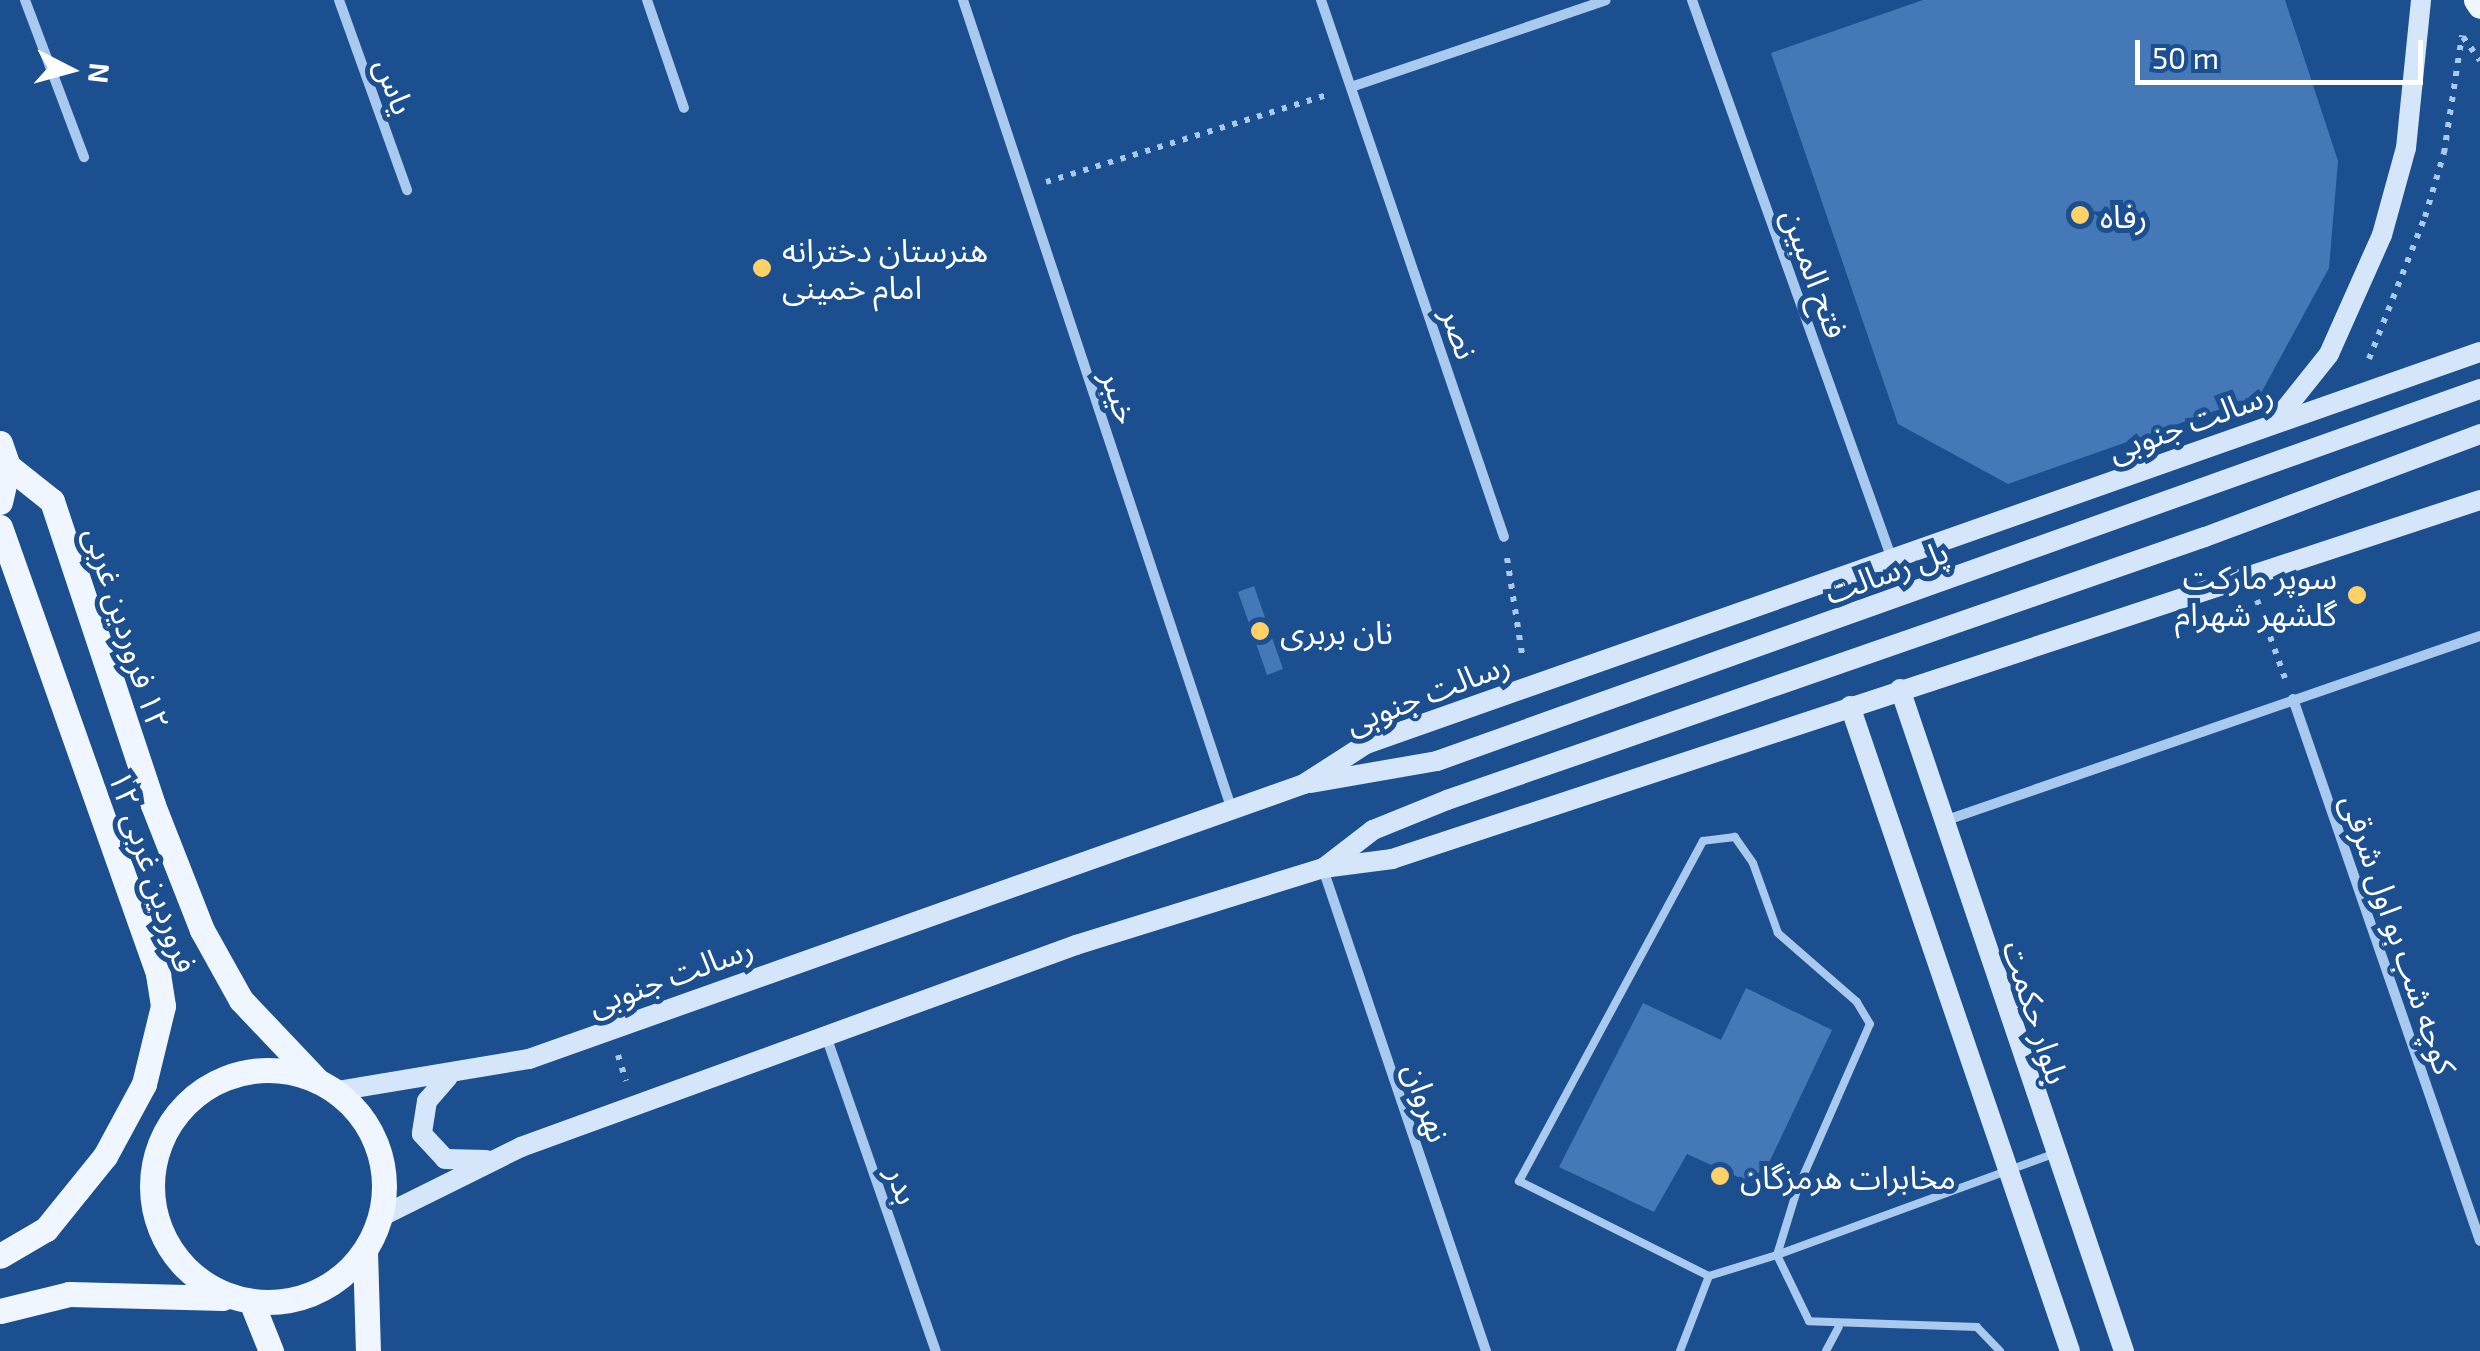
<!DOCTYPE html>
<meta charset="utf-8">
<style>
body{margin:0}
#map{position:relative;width:2480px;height:1351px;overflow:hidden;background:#1b4f8f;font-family:"Exo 2","Noto Sans Arabic",sans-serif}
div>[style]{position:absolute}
.building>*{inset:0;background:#4478b7}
.path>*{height:6px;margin-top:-3px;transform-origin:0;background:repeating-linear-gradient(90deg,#a9c9ee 0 5px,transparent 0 13px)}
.lane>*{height:8px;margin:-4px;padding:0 4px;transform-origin:4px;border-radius:4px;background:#a9c9ee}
.street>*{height:10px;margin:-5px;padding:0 5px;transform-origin:5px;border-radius:5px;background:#a9c9ee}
.secondary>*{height:20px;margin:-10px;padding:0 10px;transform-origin:10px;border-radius:10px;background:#d6e6fa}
.primary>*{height:25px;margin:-12.5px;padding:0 12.5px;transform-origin:12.5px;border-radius:12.5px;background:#f0f6ff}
.primary>.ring{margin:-12.5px;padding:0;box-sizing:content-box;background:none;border:25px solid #f0f6ff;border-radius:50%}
.dots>*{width:28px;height:28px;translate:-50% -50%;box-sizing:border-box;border:5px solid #1b4f8f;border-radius:50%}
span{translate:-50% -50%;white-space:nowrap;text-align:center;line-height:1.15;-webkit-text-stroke:10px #1b4f8f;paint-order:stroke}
.street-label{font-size:32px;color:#fff}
.poi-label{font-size:32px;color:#fff}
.left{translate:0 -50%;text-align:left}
.right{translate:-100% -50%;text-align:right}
.north{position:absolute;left:20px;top:20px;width:100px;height:100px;-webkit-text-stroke:8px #1b4f8f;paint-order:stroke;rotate:96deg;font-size:28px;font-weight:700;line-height:40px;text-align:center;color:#fff}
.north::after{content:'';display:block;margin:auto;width:35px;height:45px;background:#fff;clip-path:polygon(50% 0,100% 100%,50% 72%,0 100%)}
.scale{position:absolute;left:2135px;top:40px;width:288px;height:45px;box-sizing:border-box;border:5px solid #fff;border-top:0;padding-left:12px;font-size:30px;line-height:35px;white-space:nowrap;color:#fff;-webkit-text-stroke:8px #1b4f8f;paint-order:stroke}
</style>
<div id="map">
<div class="building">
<div style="clip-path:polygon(1923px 0,2285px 0,2338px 161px,2329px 268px,2260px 395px,2008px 484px,1898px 424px,1771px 53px)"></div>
<div style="clip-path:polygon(1254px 586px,1283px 669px,1267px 675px,1238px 592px)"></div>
<div style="clip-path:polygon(1746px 988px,1832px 1030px,1758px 1186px,1687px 1154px,1654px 1212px,1559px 1167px,1643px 1003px,1721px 1040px)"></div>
</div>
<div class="path">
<div style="left:2463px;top:37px;width:29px;rotate:54deg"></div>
<div style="left:1046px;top:182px;width:297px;rotate:-17.2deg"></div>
<div style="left:2369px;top:359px;width:153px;rotate:-68.5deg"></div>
<div style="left:2425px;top:217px;width:67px;rotate:-73.5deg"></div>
<div style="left:2444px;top:153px;width:119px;rotate:-81.3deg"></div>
<div style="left:1507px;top:558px;width:103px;rotate:81.1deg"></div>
<div style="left:2257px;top:600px;width:83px;rotate:70.3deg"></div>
<div style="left:618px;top:1055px;width:27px;rotate:73deg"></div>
</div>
<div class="lane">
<div style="left:1680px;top:1351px;width:80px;rotate:-68.9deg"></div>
<div style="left:1826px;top:1351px;width:27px;rotate:-62deg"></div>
<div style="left:2000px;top:1351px;width:33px;rotate:-134deg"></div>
<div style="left:1977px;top:1327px;width:168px;rotate:-178deg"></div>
<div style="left:1809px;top:1321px;width:73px;rotate:-115.9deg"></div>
<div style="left:1777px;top:1255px;width:68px;rotate:-72.9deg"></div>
<div style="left:1797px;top:1190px;width:181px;rotate:-66.3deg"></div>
<div style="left:1870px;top:1024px;width:26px;rotate:-121deg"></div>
<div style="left:1857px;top:1002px;width:105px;rotate:-138.9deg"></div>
<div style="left:1778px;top:933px;width:74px;rotate:-109.7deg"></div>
<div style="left:1753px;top:863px;width:32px;rotate:-125deg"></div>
<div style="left:1735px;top:837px;width:32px;rotate:173deg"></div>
<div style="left:1703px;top:841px;width:387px;rotate:118.4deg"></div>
<div style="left:1519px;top:1181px;width:212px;rotate:26.6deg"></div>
<div style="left:1709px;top:1276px;width:71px;rotate:-17.2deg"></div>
<div style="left:1777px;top:1255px;width:294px;rotate:-20.1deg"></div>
</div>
<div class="street">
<div style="left:25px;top:0;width:168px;rotate:69.4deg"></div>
<div style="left:339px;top:0;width:202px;rotate:70.3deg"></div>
<div style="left:647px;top:0;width:114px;rotate:71.1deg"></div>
<div style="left:963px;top:0;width:853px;rotate:71.63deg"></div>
<div style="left:1321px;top:0;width:567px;rotate:71.18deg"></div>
<div style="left:1692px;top:0;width:597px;rotate:70.32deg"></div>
<div style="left:1351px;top:87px;width:269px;rotate:-18.8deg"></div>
<div style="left:2293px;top:699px;width:573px;rotate:70.96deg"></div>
<div style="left:1944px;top:821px;width:567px;rotate:-19.04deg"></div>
<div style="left:1323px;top:869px;width:509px;rotate:71.32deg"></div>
<div style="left:826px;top:1036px;width:334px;rotate:70.8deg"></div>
</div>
<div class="secondary">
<div style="left:2274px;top:423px;width:88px;rotate:-51.4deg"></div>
<div style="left:2329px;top:354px;width:130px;rotate:-66deg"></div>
<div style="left:2382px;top:235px;width:90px;rotate:-74.6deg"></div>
<div style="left:2406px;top:148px;width:149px;rotate:-84.2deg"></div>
<div style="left:1900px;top:689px;width:699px;rotate:71.31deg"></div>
<div style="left:1850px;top:706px;width:681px;rotate:71.17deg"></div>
<div style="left:1311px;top:783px;width:128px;rotate:-9.9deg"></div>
<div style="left:1437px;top:761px;width:1107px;rotate:-19.63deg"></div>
<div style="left:1325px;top:867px;width:61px;rotate:-37.6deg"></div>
<div style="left:1373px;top:830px;width:80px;rotate:-22.1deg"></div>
<div style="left:1447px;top:800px;width:802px;rotate:-19.14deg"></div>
<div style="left:2205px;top:537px;width:294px;rotate:-20.5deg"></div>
<div style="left:448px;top:1077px;width:32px;rotate:131deg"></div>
<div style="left:427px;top:1101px;width:33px;rotate:99deg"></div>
<div style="left:422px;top:1134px;width:34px;rotate:47deg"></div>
<div style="left:445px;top:1159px;width:41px;rotate:1.4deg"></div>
<div style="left:337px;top:1091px;width:195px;rotate:-9.5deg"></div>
<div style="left:529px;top:1059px;width:822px;rotate:-19.54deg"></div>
<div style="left:1304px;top:784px;width:74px;rotate:-32.8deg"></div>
<div style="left:1366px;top:744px;width:1181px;rotate:-19.39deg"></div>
<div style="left:380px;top:1217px;width:157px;rotate:-26.4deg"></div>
<div style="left:521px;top:1147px;width:591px;rotate:-20deg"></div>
<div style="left:1076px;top:945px;width:259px;rotate:-17.3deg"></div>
<div style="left:1323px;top:868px;width:70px;rotate:-7.4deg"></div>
<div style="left:1392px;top:859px;width:1146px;rotate:-18.26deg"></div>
</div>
<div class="primary">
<div style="left:2476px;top:0;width:7px;rotate:56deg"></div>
<div style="left:0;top:443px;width:24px;rotate:71deg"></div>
<div style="left:8px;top:466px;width:56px;rotate:38.5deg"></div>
<div style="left:52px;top:501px;width:320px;rotate:71.6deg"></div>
<div style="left:153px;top:805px;width:134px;rotate:68.6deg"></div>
<div style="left:202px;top:930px;width:80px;rotate:60.9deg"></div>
<div style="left:241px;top:1000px;width:109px;rotate:46.5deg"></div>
<div style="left:0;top:502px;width:37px;rotate:-77deg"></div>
<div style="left:0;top:527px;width:474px;rotate:70.5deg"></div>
<div style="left:158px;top:974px;width:32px;rotate:81deg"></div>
<div style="left:163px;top:1006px;width:80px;rotate:103.7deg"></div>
<div style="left:144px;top:1084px;width:82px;rotate:118.4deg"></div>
<div style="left:105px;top:1156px;width:94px;rotate:128.9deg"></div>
<div style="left:46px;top:1229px;width:53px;rotate:149.6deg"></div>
<div class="ring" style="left:152px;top:1070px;width:207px;height:207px"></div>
<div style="left:365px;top:1251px;width:100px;rotate:88.3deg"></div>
<div style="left:251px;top:1301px;width:54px;rotate:68.2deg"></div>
<div style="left:0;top:1311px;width:71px;rotate:-13.8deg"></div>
<div style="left:69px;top:1294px;width:154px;rotate:1.5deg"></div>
</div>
<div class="dots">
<div style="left:2080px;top:215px;background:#ffd166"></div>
<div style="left:762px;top:268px;background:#ffd166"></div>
<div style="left:2357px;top:595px;background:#ffd166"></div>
<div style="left:1260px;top:631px;background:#ffd166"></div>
<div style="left:1720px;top:1176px;background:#ffd166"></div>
</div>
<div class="street-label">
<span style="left:396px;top:86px;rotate:70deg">یاس</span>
<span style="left:1816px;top:273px;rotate:70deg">فتح المبین</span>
<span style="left:1461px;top:333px;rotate:71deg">نصر</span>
<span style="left:1121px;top:397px;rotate:72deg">خیبر</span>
<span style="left:2190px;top:421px;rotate:-20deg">رسالت جنوبی</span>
<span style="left:1886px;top:571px;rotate:-20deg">پل رسالت</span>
<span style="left:128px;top:628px;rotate:72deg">١٢ فروردین غربى</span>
<span style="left:1427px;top:692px;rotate:-21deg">رسالت جنوبی</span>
<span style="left:154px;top:871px;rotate:71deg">۱۲ فروردین غربی</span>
<span style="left:2400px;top:934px;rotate:71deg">کوچه شب بو اول شرقی</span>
<span style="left:670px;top:975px;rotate:-20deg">رسالت جنوبی</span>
<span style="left:2037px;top:1012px;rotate:72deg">بلوار حکمت</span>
<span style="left:1428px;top:1102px;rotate:71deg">نهروان</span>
<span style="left:904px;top:1185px;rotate:71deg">بدر</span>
</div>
<div class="poi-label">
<span class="left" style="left:2100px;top:215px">رفاه</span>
<span class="left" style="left:782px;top:268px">هنرستان دخترانه<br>امام خمینی</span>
<span class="right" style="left:2337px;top:595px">سوپر مارکت<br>گلشهر شهرام</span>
<span class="left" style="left:1280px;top:631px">نان بربری</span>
<span class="left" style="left:1740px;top:1176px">مخابرات هرمزگان</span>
</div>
<div class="north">N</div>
<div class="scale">50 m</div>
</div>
